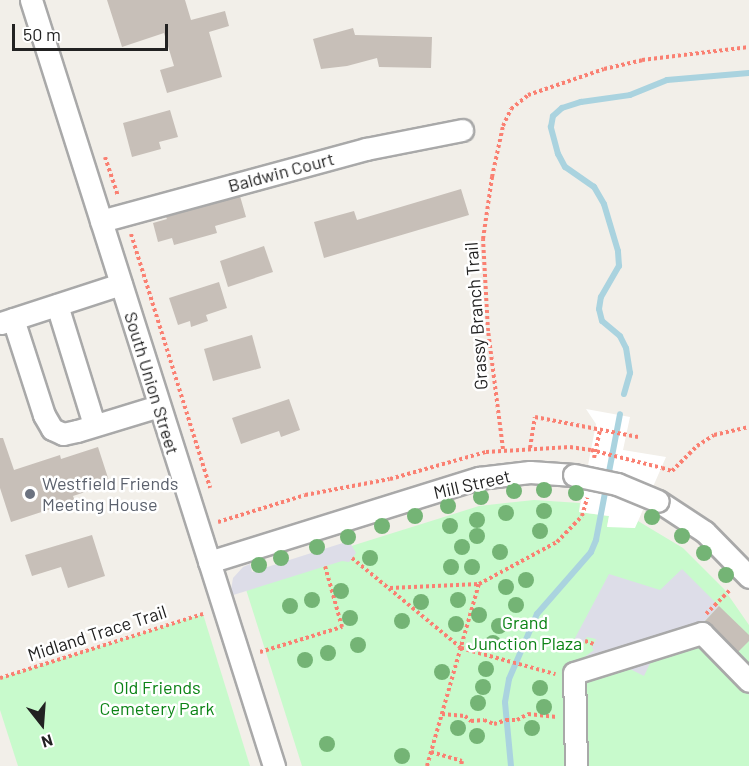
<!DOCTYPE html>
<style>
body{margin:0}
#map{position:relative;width:749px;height:766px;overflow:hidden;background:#f2efe9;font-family:Barlow,sans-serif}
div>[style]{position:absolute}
.park>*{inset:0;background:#c8facc}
.plaza>*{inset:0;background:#dddde8}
.pier>*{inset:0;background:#fff}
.stream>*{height:6px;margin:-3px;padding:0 3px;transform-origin:3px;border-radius:3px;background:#aad3df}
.building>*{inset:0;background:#c7bfb8}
.path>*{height:4px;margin-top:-2px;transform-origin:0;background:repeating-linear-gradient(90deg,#fa8072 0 3px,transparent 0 6px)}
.roads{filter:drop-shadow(2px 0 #a9a9a9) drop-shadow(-2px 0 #a9a9a9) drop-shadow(0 2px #a9a9a9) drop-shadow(0 -2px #a9a9a9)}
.minor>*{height:21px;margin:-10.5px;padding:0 10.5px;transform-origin:10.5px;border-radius:10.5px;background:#fff}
.path-bridge>*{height:4px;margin-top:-2px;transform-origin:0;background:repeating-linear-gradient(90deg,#fa8072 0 3px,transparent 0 6px)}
.bridges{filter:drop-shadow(2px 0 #a9a9a9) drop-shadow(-2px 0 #a9a9a9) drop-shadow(0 2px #a9a9a9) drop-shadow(0 -2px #a9a9a9)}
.minor-bridge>*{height:21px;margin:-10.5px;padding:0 10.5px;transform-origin:10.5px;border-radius:10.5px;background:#fff}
.trees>*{width:16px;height:16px;margin:-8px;border-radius:50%;background:#74b475}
.dots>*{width:16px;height:16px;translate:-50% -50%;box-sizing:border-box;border:3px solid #fff;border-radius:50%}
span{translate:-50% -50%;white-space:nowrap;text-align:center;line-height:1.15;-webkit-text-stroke:5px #fff;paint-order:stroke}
.street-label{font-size:18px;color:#222}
.worship-label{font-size:18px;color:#5b616d}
.left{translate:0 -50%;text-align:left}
.park-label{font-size:18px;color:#0c8416}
.north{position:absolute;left:12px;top:694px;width:60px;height:60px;-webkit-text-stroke:4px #fff;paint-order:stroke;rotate:163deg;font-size:16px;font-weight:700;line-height:24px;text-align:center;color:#222}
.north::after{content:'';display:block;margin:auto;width:21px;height:27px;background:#222;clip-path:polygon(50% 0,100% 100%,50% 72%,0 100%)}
.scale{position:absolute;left:12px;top:24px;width:156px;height:27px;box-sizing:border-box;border:3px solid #222;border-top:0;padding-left:8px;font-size:18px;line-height:21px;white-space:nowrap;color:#222;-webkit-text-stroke:4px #fff;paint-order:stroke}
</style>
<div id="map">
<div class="park">
<div style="clip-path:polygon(534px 500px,580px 503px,579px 512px,609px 516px,607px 526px,634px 528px,638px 521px,683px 548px,724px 589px,749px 625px,749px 766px,302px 766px,243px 580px,479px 506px)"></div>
<div style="clip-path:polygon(203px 614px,250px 766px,18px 766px,0 710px,0 678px)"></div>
</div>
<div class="plaza">
<div style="clip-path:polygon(349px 541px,356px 553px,349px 562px,342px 561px,230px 596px,233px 578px,243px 567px,250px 564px,252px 572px)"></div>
<div style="clip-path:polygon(682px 569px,719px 606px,705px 621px,749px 667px,749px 695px,695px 641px,655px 653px,644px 676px,620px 664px,581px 676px,567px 715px,562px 681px,564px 672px,594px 650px,592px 648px,596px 639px,587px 637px,583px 644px,574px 640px,609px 574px,660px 590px)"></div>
</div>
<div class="pier">
<div style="clip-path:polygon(586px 409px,630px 417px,623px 450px,666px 457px,635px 528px,607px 527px,609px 516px,579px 512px,596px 424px)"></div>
</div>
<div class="stream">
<div style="left:624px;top:394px;width:22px;rotate:-74deg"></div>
<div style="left:630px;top:373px;width:25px;rotate:-99deg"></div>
<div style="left:626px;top:348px;width:13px;rotate:-117deg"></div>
<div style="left:620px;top:336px;width:23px;rotate:-140deg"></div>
<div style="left:602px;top:321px;width:12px;rotate:-104deg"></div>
<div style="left:599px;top:309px;width:12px;rotate:-81deg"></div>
<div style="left:601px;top:297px;width:36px;rotate:-60deg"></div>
<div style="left:619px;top:266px;width:15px;rotate:-94deg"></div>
<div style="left:618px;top:251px;width:49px;rotate:-106.6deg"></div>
<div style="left:604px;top:204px;width:20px;rotate:-120deg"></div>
<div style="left:594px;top:187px;width:35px;rotate:-145deg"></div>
<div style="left:565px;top:167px;width:15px;rotate:-118deg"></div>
<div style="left:558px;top:154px;width:28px;rotate:-105deg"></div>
<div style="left:551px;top:127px;width:11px;rotate:-80deg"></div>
<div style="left:553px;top:116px;width:12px;rotate:-42deg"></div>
<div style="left:562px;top:108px;width:20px;rotate:-18deg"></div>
<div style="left:581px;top:102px;width:49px;rotate:-8.1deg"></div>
<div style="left:630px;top:95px;width:40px;rotate:-22deg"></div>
<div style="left:667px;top:80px;width:82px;rotate:-4.9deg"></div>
<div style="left:511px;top:766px;width:64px;rotate:-95.4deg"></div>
<div style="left:505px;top:702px;width:23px;rotate:-80deg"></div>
<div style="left:509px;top:679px;width:71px;rotate:-66.7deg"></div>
<div style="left:537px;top:614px;width:82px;rotate:-48.9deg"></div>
<div style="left:591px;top:552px;width:13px;rotate:-67deg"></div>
<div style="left:596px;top:540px;width:128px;rotate:-79.2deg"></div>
</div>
<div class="building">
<div style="clip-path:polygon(107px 0,185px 0,191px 20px,225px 11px,229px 26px,209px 32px,222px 77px,167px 93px,160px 70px,174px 66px,164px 33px,122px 47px)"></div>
<div style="clip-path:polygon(353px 28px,355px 35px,432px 37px,431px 68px,379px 67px,377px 58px,347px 66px,321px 69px,313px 39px)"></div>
<div style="clip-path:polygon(170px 110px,178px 137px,159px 142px,161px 149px,132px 157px,123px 123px)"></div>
<div style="clip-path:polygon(461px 189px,469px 215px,324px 258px,314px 222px,354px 211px,357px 220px)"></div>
<div style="clip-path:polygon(240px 196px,246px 217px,215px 226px,217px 233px,174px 245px,172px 238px,158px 242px,153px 223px,167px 219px,166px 217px)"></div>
<div style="clip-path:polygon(264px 246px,273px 272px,228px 287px,220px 261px)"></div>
<div style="clip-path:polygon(219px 282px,227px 308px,206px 315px,208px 321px,191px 327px,190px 321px,178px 325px,169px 298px)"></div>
<div style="clip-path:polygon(252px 335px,261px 368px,213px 381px,204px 349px)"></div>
<div style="clip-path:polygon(289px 399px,300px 430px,281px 437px,279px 431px,241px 444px,232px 418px)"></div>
<div style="clip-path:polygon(0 438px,3px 438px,14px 470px,60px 455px,61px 459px,98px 447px,110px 484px,73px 496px,75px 501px,11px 522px,0 488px)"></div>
<div style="clip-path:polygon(92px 535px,105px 576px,68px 588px,61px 567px,32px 576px,25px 555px)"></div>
<div style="clip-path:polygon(719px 606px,749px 635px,749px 641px,738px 652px,705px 621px)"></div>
</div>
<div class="path">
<div style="left:105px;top:157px;width:41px;rotate:71.6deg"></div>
<div style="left:131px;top:234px;width:266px;rotate:72.7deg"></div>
<div style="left:530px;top:448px;width:31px;rotate:-81deg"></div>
<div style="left:535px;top:417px;width:105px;rotate:11deg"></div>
<div style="left:503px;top:449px;width:119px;rotate:-97.2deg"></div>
<div style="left:488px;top:331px;width:92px;rotate:-93.1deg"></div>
<div style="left:483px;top:239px;width:63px;rotate:-81.7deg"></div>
<div style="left:492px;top:177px;width:52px;rotate:-77.8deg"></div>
<div style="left:503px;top:126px;width:19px;rotate:-65deg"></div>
<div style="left:511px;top:109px;width:22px;rotate:-39deg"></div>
<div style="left:528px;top:95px;width:80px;rotate:-18.9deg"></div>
<div style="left:604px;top:69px;width:39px;rotate:-13deg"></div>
<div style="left:642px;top:60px;width:108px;rotate:-6.9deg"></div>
<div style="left:594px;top:458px;width:29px;rotate:-78deg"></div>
<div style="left:662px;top:468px;width:10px;rotate:17deg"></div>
<div style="left:672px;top:471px;width:35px;rotate:-45deg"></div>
<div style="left:697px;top:446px;width:20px;rotate:-33deg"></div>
<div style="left:714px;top:435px;width:36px;rotate:-13deg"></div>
<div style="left:218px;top:522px;width:91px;rotate:-17.2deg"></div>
<div style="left:305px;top:495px;width:86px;rotate:-10.7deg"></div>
<div style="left:390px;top:479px;width:100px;rotate:-15.7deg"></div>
<div style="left:486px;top:452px;width:84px;rotate:-3.4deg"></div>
<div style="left:570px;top:447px;width:21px;rotate:8deg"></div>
<div style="left:352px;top:558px;width:141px;rotate:39.5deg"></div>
<div style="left:461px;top:648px;width:98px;rotate:15.5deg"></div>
<div style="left:390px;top:588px;width:89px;rotate:-2.6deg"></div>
<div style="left:706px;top:614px;width:33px;rotate:-45deg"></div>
<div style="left:585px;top:641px;width:9px;rotate:18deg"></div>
<div style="left:260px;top:652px;width:86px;rotate:-17deg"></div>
<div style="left:342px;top:627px;width:63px;rotate:-105.6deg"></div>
<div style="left:0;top:678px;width:213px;rotate:-17.5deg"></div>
<div style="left:442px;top:714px;width:23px;rotate:5deg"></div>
<div style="left:465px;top:716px;width:8px;rotate:40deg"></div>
<div style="left:471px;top:721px;width:13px;rotate:-4deg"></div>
<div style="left:484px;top:720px;width:11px;rotate:22deg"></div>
<div style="left:494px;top:724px;width:13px;rotate:-18deg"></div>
<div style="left:506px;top:720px;width:11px"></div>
<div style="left:517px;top:720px;width:13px;rotate:-29deg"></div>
<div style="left:528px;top:714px;width:29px;rotate:6deg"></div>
<div style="left:431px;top:752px;width:32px;rotate:16deg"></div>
<div style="left:462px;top:761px;width:5px;rotate:101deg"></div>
<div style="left:427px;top:766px;width:189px;rotate:-74.1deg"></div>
<div style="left:479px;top:584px;width:89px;rotate:-28.3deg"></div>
<div style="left:557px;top:542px;width:36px;rotate:-46deg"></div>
<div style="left:582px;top:516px;width:19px;rotate:-74deg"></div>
</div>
<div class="roads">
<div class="minor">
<div style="left:31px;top:0;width:804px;rotate:72.4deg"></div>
<div style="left:101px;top:221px;width:275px;rotate:-15.2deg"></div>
<div style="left:366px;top:149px;width:98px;rotate:-11.2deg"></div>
<div style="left:57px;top:305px;width:118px;rotate:72.8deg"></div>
<div style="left:92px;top:418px;width:8px;rotate:45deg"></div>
<div style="left:13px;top:319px;width:101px;rotate:72.1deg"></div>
<div style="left:44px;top:415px;width:16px;rotate:60deg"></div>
<div style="left:52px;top:429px;width:12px;rotate:24deg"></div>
<div style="left:63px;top:434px;width:14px;rotate:-12deg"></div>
<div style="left:77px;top:431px;width:86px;rotate:-17deg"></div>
<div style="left:1px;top:323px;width:126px;rotate:-18deg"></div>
<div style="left:658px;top:501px;width:56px;rotate:33.4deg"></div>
<div style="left:705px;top:532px;width:63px;rotate:45.6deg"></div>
<div style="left:209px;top:562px;width:283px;rotate:-17.3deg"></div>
<div style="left:479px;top:478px;width:51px;rotate:-6.7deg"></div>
<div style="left:530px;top:472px;width:44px;rotate:3.9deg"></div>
<div style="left:576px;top:766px;width:93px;rotate:-91.2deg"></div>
<div style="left:574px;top:673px;width:134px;rotate:-17.4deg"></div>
<div style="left:702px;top:633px;width:67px;rotate:45.6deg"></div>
</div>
</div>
<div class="path-bridge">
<div style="left:591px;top:450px;width:73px;rotate:14.2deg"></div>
</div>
<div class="bridges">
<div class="minor-bridge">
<div style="left:574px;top:475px;width:44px;rotate:11.8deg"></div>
<div style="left:617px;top:484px;width:44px;rotate:22.5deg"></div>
</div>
</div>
<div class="trees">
<div style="left:544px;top:490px"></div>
<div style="left:514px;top:491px"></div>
<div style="left:576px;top:493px"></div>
<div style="left:481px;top:497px"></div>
<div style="left:448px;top:506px"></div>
<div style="left:544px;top:511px"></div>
<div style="left:506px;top:513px"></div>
<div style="left:415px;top:516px"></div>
<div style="left:652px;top:517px"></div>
<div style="left:477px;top:520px"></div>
<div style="left:382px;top:526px"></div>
<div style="left:450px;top:526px"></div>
<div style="left:540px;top:531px"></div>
<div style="left:477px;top:536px"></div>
<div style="left:682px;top:536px"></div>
<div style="left:348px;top:537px"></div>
<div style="left:317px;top:547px"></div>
<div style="left:462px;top:547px"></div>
<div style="left:500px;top:552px"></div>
<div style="left:704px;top:553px"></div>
<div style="left:281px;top:558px"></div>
<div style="left:370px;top:558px"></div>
<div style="left:259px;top:565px"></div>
<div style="left:451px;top:567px"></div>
<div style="left:472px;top:567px"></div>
<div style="left:726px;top:575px"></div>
<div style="left:526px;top:580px"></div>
<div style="left:506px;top:587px"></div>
<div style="left:341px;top:591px"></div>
<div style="left:312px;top:600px"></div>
<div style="left:458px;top:600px"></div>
<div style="left:421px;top:602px"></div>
<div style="left:516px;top:605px"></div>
<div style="left:290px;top:606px"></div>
<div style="left:479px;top:615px"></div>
<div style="left:350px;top:618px"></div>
<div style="left:402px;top:621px"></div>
<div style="left:456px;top:624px"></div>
<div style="left:499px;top:626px"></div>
<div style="left:493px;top:643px"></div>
<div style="left:358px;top:645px"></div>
<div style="left:328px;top:653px"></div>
<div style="left:305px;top:660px"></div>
<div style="left:486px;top:669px"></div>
<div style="left:442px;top:672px"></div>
<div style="left:483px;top:687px"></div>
<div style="left:540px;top:688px"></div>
<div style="left:478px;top:703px"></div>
<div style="left:544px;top:707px"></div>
<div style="left:458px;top:728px"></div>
<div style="left:532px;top:728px"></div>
<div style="left:477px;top:736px"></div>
<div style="left:327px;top:744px"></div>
<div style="left:402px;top:756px"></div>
</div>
<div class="dots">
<div style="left:30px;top:494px;background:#6b7280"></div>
</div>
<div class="street-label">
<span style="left:281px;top:172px;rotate:-15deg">Baldwin Court</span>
<span style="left:476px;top:316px;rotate:-94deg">Grassy Branch Trail</span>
<span style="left:152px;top:383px;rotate:73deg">South Union Street</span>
<span style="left:472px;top:484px;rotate:-13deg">Mill Street</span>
<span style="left:97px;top:633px;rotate:-18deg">Midland Trace Trail</span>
</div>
<div class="worship-label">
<span class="left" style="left:42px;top:494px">Westfield Friends<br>Meeting House</span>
</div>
<div class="park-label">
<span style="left:525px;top:633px">Grand<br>Junction Plaza</span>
<span style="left:157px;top:698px">Old Friends<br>Cemetery Park</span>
</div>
<div class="north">N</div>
<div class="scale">50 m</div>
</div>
